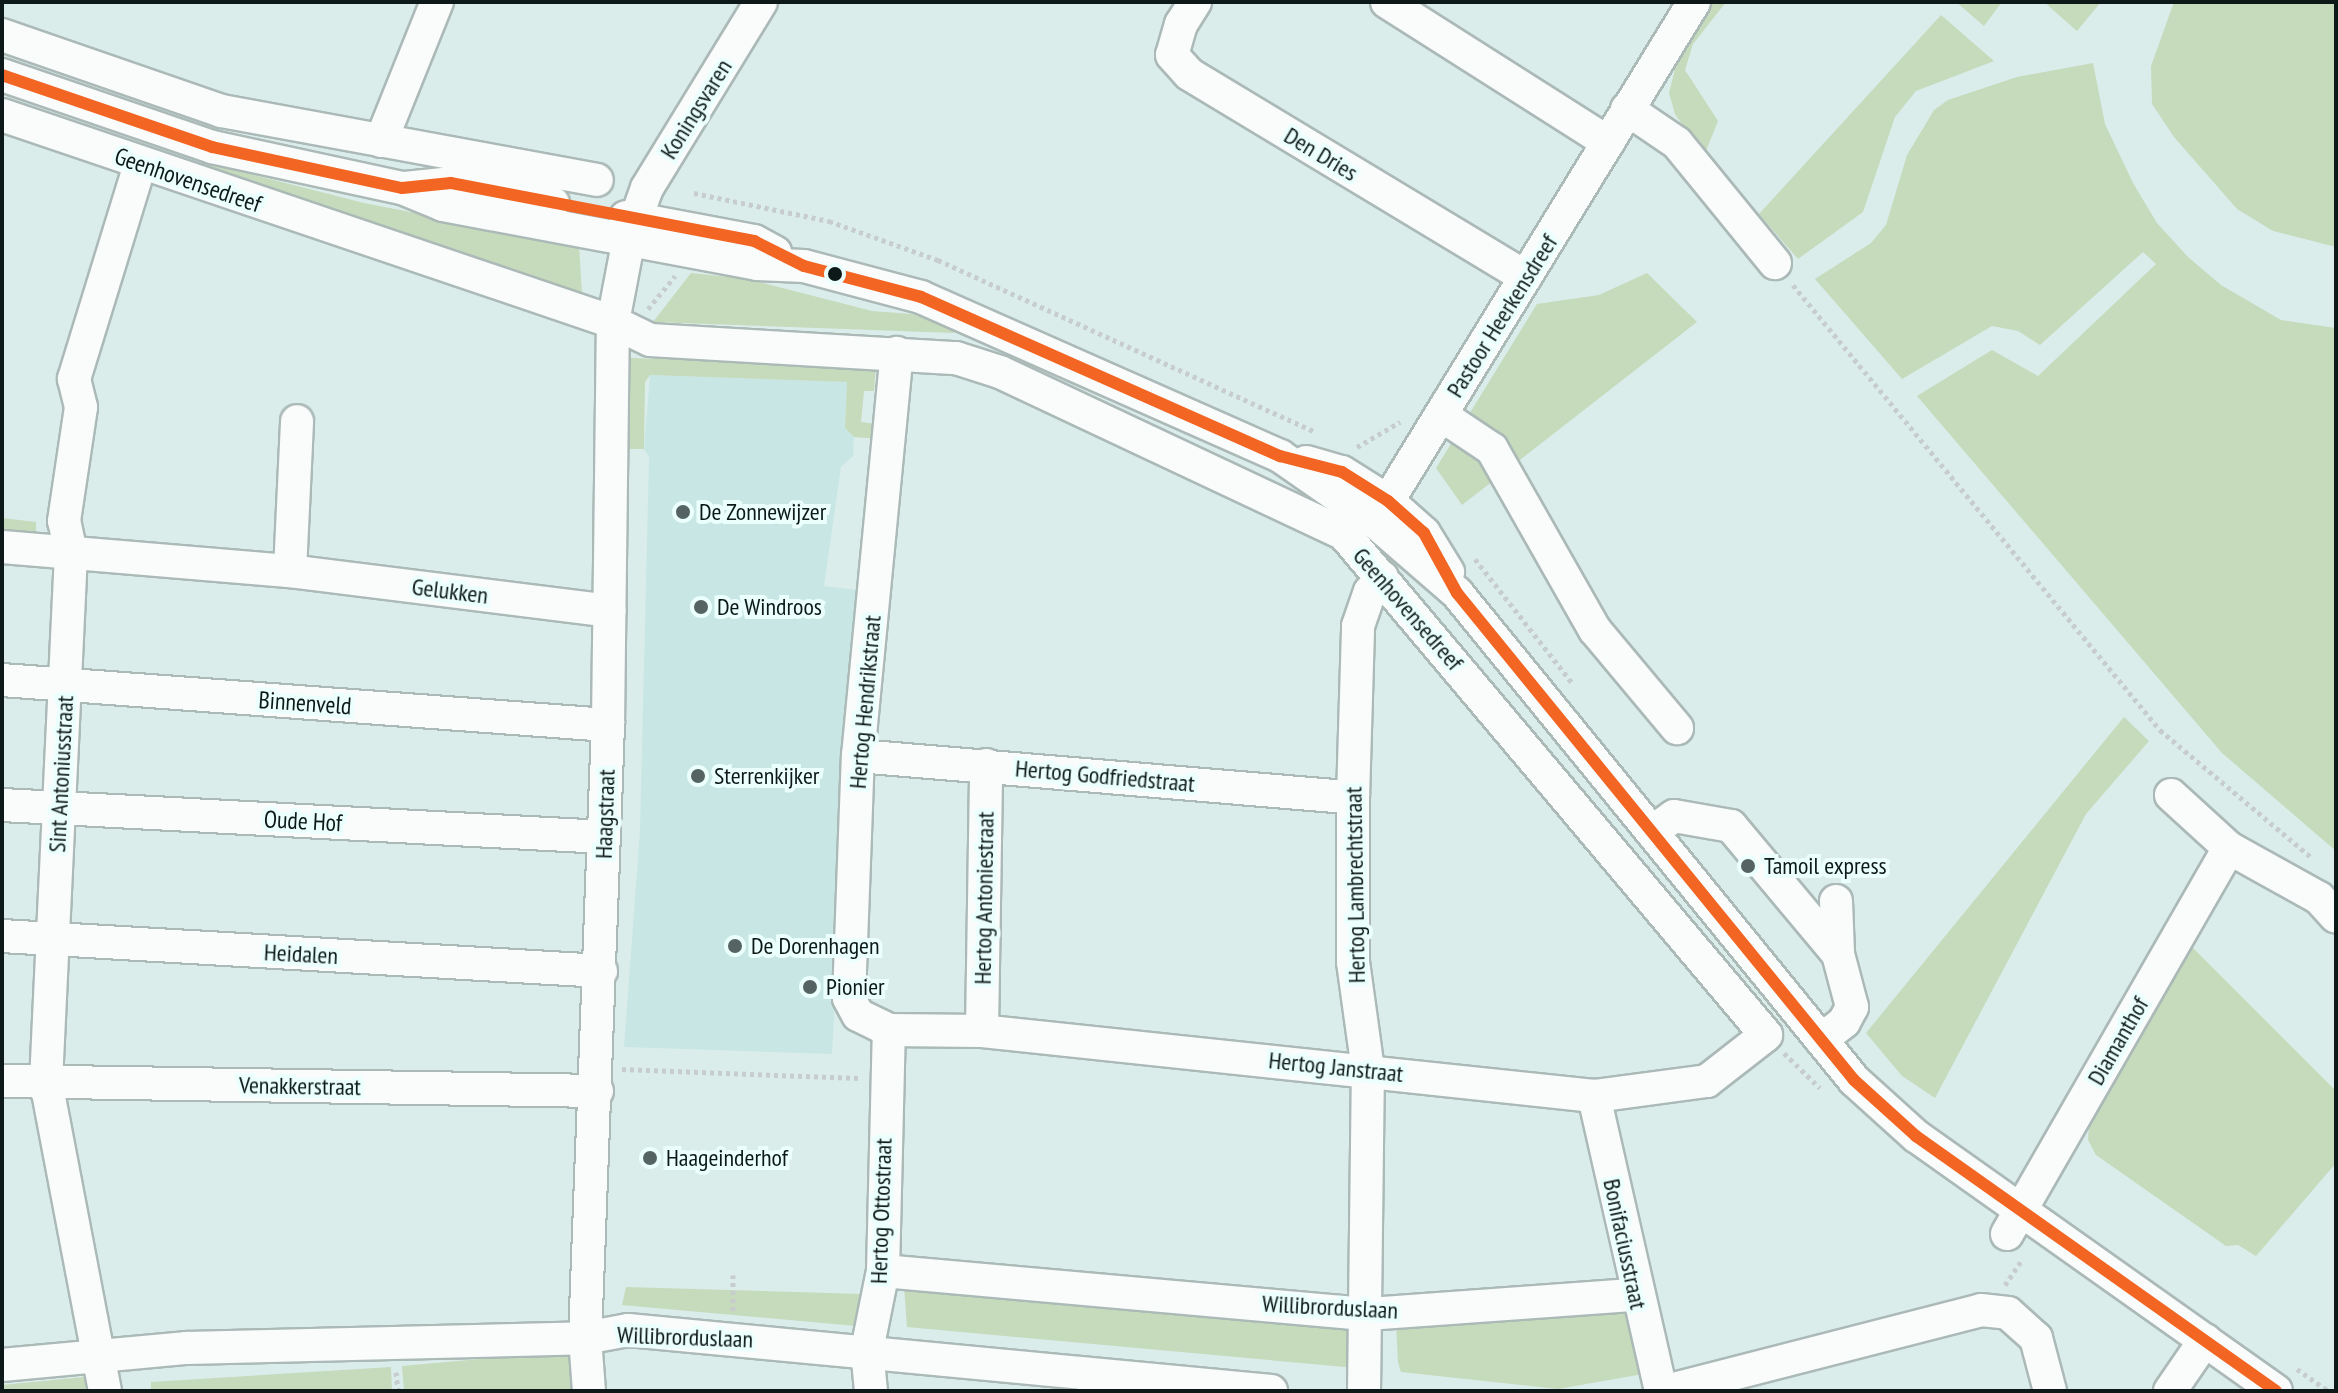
<!DOCTYPE html>
<style>
body{margin:0}
#map{position:relative;width:2338px;height:1393px;overflow:hidden;background:#dbedeb;font-family:"PT Sans Narrow",sans-serif}
div>[style]{position:absolute}
.built>*{inset:0;background:#c8e7e4}
.green>*{inset:0;background:#c6dabc}
.path>*{height:5px;margin-top:-2.5px;transform-origin:0;background:repeating-linear-gradient(90deg,#c6cdcc 0 4px,transparent 0 8px)}
.roads{filter:drop-shadow(2px 0 #abb9b7) drop-shadow(-2px 0 #abb9b7) drop-shadow(0 2px #abb9b7) drop-shadow(0 -2px #abb9b7)}
.minor>*{height:32px;margin:-16px;padding:0 16px;transform-origin:16px;border-radius:16px;background:#fafcfc}
.bus-1>*{height:12px;margin:-6px;padding:0 6px;transform-origin:6px;border-radius:6px;background:#f26522}
.dots>*{width:22px;height:22px;translate:-50% -50%;box-sizing:border-box;border:4px solid #ebfffd;border-radius:50%}
span{translate:-50% -50%;white-space:nowrap;text-align:center;line-height:1.15;-webkit-text-stroke:8px #ebfffd;paint-order:stroke}
.street-label{font-size:24px;color:#0d1918}
.poi-label{font-size:24px;color:#0d1918}
.left{translate:0 -50%;text-align:left}
.frame{position:absolute;inset:0;border:4px solid #0d1918;pointer-events:none}
</style>
<div id="map">
<div class="built">
<div style="clip-path:polygon(650px 375px,847px 382px,845px 428px,854px 437px,853px 456px,841px 467px,824px 586px,858px 590px,832px 1054px,624px 1047px,640px 830px,649px 457px,644px 449px)"></div>
</div>
<div class="green">
<div style="clip-path:polygon(1710px 2px,1726px 2px,1693px 44px,1685px 70px,1718px 121px,1704px 156px,1675px 114px,1669px 93px,1679px 53px)"></div>
<div style="clip-path:polygon(1956px 2px,2002px 2px,1984px 26px)"></div>
<div style="clip-path:polygon(2044px 2px,2101px 2px,2077px 31px)"></div>
<div style="clip-path:polygon(2174px 2px,2336px 2px,2336px 247px,2273px 231px,2237px 209px,2174px 137px,2152px 104px,2151px 66px)"></div>
<div style="clip-path:polygon(1941px 15px,1994px 61px,1916px 91px,1895px 117px,1863px 212px,1798px 259px,1759px 214px)"></div>
<div style="clip-path:polygon(2093px 63px,2105px 124px,2133px 183px,2157px 223px,2188px 257px,2221px 285px,2281px 320px,2336px 328px,2336px 851px,2222px 753px,1917px 396px,1992px 350px,2038px 376px,2156px 264px,2143px 252px,2040px 345px,2018px 331px,1992px 326px,1902px 379px,1815px 279px,1871px 243px,1886px 225px,1907px 155px,1934px 110px,1948px 100px,2017px 77px)"></div>
<div style="clip-path:polygon(207px 163px,364px 203px,579px 245px,582px 294px,566px 298px,204px 172px)"></div>
<div style="clip-path:polygon(691px 273px,747px 279px,872px 311px,911px 314px,953px 324px,954px 333px,653px 322px)"></div>
<div style="clip-path:polygon(1647px 273px,1697px 322px,1462px 505px,1436px 468px,1537px 304px,1599px 295px)"></div>
<div style="clip-path:polygon(630px 358px,876px 366px,874px 391px,864px 391px,861px 422px,881px 425px,880px 439px,854px 437px,845px 428px,847px 382px,650px 375px,645px 382px,644px 449px,628px 449px)"></div>
<div style="clip-path:polygon(2px 518px,36px 522px,36px 533px,2px 531px)"></div>
<div style="clip-path:polygon(2124px 717px,2149px 741px,2086px 814px,1935px 1098px,1902px 1076px,1866px 1033px)"></div>
<div style="clip-path:polygon(2190px 945px,2336px 1091px,2336px 1163px,2256px 1256px,2238px 1245px,2226px 1246px,2096px 1155px,2088px 1140px,2089px 1126px)"></div>
<div style="clip-path:polygon(904px 1286px,1355px 1329px,1356px 1368px,907px 1327px)"></div>
<div style="clip-path:polygon(626px 1287px,862px 1294px,867px 1327px,622px 1305px)"></div>
<div style="clip-path:polygon(1608px 1305px,1625px 1312px,1643px 1374px,1558px 1389px,1401px 1372px,1398px 1362px,1396px 1324px)"></div>
<div style="clip-path:polygon(569px 1351px,573px 1391px,404px 1391px,402px 1366px)"></div>
<div style="clip-path:polygon(391px 1367px,392px 1391px,151px 1391px,151px 1382px)"></div>
<div style="clip-path:polygon(94px 1376px,96px 1391px,2px 1391px,2px 1385px)"></div>
</div>
<div class="path">
<div style="left:694px;top:193px;width:138px;rotate:11.7deg"></div>
<div style="left:829px;top:221px;width:116px;rotate:19.7deg"></div>
<div style="left:938px;top:260px;width:415px;rotate:24.5deg"></div>
<div style="left:1793px;top:285px;width:577px;rotate:50.49deg"></div>
<div style="left:2160px;top:730px;width:197px;rotate:40.1deg"></div>
<div style="left:648px;top:309px;width:43px;rotate:-50.7deg"></div>
<div style="left:1357px;top:447px;width:50px;rotate:-30.2deg"></div>
<div style="left:1475px;top:559px;width:159px;rotate:51.9deg"></div>
<div style="left:1784px;top:1053px;width:50px;rotate:44.2deg"></div>
<div style="left:622px;top:1069px;width:237px;rotate:2.2deg"></div>
<div style="left:733px;top:1275px;width:37px;rotate:90deg"></div>
<div style="left:2005px;top:1285px;width:30px;rotate:-56deg"></div>
<div style="left:2297px;top:1369px;width:39px;rotate:35deg"></div>
<div style="left:396px;top:1372px;width:19px;rotate:84deg"></div>
</div>
<div class="roads">
<div class="minor">
<div style="left:1195px;top:2px;width:26px;rotate:122deg"></div>
<div style="left:1181px;top:24px;width:32px;rotate:106deg"></div>
<div style="left:1172px;top:55px;width:25px;rotate:48deg"></div>
<div style="left:1189px;top:74px;width:393px;rotate:31.1deg"></div>
<div style="left:1387px;top:2px;width:262px;rotate:32.4deg"></div>
<div style="left:2px;top:35px;width:232px;rotate:19.1deg"></div>
<div style="left:221px;top:111px;width:382px;rotate:10.4deg"></div>
<div style="left:2px;top:75px;width:222px;rotate:18.9deg"></div>
<div style="left:212px;top:147px;width:194px;rotate:12.2deg"></div>
<div style="left:402px;top:188px;width:44px;rotate:22.5deg"></div>
<div style="left:443px;top:205px;width:319px;rotate:10.6deg"></div>
<div style="left:757px;top:264px;width:47px;rotate:2.4deg"></div>
<div style="left:804px;top:266px;width:121px;rotate:14.8deg"></div>
<div style="left:921px;top:297px;width:393px;rotate:23.9deg"></div>
<div style="left:1280px;top:456px;width:116px;rotate:34.8deg"></div>
<div style="left:1375px;top:522px;width:108px;rotate:40.9deg"></div>
<div style="left:1457px;top:593px;width:628px;rotate:50.81deg"></div>
<div style="left:1854px;top:1080px;width:84px;rotate:42.1deg"></div>
<div style="left:1916px;top:1136px;width:441px;rotate:35.3deg"></div>
<div style="left:1627px;top:109px;width:60px;rotate:34.2deg"></div>
<div style="left:1677px;top:143px;width:155px;rotate:50.8deg"></div>
<div style="left:2px;top:115px;width:645px;rotate:18.72deg"></div>
<div style="left:613px;top:322px;width:41px;rotate:25.9deg"></div>
<div style="left:650px;top:340px;width:307px;rotate:3.4deg"></div>
<div style="left:956px;top:358px;width:46px;rotate:17.7deg"></div>
<div style="left:1000px;top:372px;width:380px;rotate:25.2deg"></div>
<div style="left:1344px;top:534px;width:655px;rotate:49.89deg"></div>
<div style="left:1766px;top:1035px;width:75px;rotate:142.1deg"></div>
<div style="left:1707px;top:1081px;width:114px;rotate:172.4deg"></div>
<div style="left:1594px;top:1096px;width:615px;rotate:-173.94deg"></div>
<div style="left:982px;top:1031px;width:93px;rotate:-179.4deg"></div>
<div style="left:381px;top:141px;width:150px;rotate:-68.1deg"></div>
<div style="left:405px;top:188px;width:46px;rotate:-6.2deg"></div>
<div style="left:451px;top:183px;width:104px;rotate:11.1deg"></div>
<div style="left:626px;top:217px;width:130px;rotate:10.6deg"></div>
<div style="left:754px;top:241px;width:24px;rotate:28deg"></div>
<div style="left:1441px;top:415px;width:61px;rotate:33.7deg"></div>
<div style="left:1492px;top:449px;width:208px;rotate:60.4deg"></div>
<div style="left:1595px;top:630px;width:128px;rotate:50.1deg"></div>
<div style="left:1306px;top:462px;width:37px;rotate:16deg"></div>
<div style="left:1342px;top:472px;width:54px;rotate:32.2deg"></div>
<div style="left:1388px;top:501px;width:48px;rotate:41.6deg"></div>
<div style="left:1424px;top:533px;width:46px;rotate:58.4deg"></div>
<div style="left:1375px;top:522px;width:610px;rotate:-58.47deg"></div>
<div style="left:2px;top:547px;width:289px;rotate:4.8deg"></div>
<div style="left:290px;top:571px;width:322px;rotate:7.1deg"></div>
<div style="left:290px;top:571px;width:150px;rotate:-87.3deg"></div>
<div style="left:2px;top:680px;width:608px;rotate:4.25deg"></div>
<div style="left:858px;top:756px;width:497px;rotate:4.8deg"></div>
<div style="left:2171px;top:795px;width:79px;rotate:42.4deg"></div>
<div style="left:2px;top:805px;width:603px;rotate:3.04deg"></div>
<div style="left:1652px;top:832px;width:27px;rotate:-36deg"></div>
<div style="left:1674px;top:816px;width:58px;rotate:10deg"></div>
<div style="left:1731px;top:826px;width:167px;rotate:50.1deg"></div>
<div style="left:1838px;top:954px;width:55px;rotate:75.2deg"></div>
<div style="left:1852px;top:1007px;width:17px;rotate:118deg"></div>
<div style="left:1844px;top:1022px;width:29px;rotate:142deg"></div>
<div style="left:1836px;top:901px;width:53px;rotate:87.8deg"></div>
<div style="left:2px;top:936px;width:600px;rotate:3.34deg"></div>
<div style="left:889px;top:1030px;width:34px;rotate:-154deg"></div>
<div style="left:858px;top:1015px;width:19px;rotate:-118deg"></div>
<div style="left:849px;top:998px;width:242px;rotate:-87.9deg"></div>
<div style="left:858px;top:756px;width:405px;rotate:-84.5deg"></div>
<div style="left:982px;top:1031px;width:266px;rotate:-89.1deg"></div>
<div style="left:2px;top:1081px;width:595px;rotate:0.96deg"></div>
<div style="left:1594px;top:1096px;width:303px;rotate:77.2deg"></div>
<div style="left:2007px;top:1234px;width:445px;rotate:-60.1deg"></div>
<div style="left:2229px;top:848px;width:103px;rotate:29.1deg"></div>
<div style="left:2319px;top:898px;width:25px;rotate:48deg"></div>
<div style="left:883px;top:1271px;width:486px;rotate:5.1deg"></div>
<div style="left:1367px;top:1314px;width:269px;rotate:-4.1deg"></div>
<div style="left:2px;top:1365px;width:186px;rotate:-5.3deg"></div>
<div style="left:187px;top:1348px;width:398px;rotate:-1.4deg"></div>
<div style="left:585px;top:1338px;width:44px;rotate:-10.5deg"></div>
<div style="left:628px;top:1330px;width:646px;rotate:5.42deg"></div>
<div style="left:105px;top:1391px;width:315px;rotate:-100.8deg"></div>
<div style="left:46px;top:1082px;width:530px;rotate:-87.29deg"></div>
<div style="left:71px;top:553px;width:33px;rotate:-102deg"></div>
<div style="left:64px;top:521px;width:115px;rotate:-81.5deg"></div>
<div style="left:81px;top:407px;width:29px;rotate:-104deg"></div>
<div style="left:74px;top:379px;width:224px;rotate:-72.9deg"></div>
<div style="left:589px;top:1391px;width:53px;rotate:-94.3deg"></div>
<div style="left:585px;top:1338px;width:613px;rotate:-87.85deg"></div>
<div style="left:608px;top:725px;width:403px;rotate:-89.3deg"></div>
<div style="left:613px;top:322px;width:86px;rotate:-79.2deg"></div>
<div style="left:629px;top:238px;width:53px;rotate:-70.2deg"></div>
<div style="left:647px;top:188px;width:218px;rotate:-58.5deg"></div>
<div style="left:871px;top:1391px;width:41px;rotate:-95.6deg"></div>
<div style="left:867px;top:1350px;width:81px;rotate:-78.6deg"></div>
<div style="left:883px;top:1271px;width:241px;rotate:-88.6deg"></div>
<div style="left:1364px;top:1391px;width:321px;rotate:-89.3deg"></div>
<div style="left:1368px;top:1070px;width:109px;rotate:-97.9deg"></div>
<div style="left:1353px;top:962px;width:164px;rotate:-90deg"></div>
<div style="left:1353px;top:798px;width:172px;rotate:-88.3deg"></div>
<div style="left:1358px;top:626px;width:36px;rotate:-71deg"></div>
<div style="left:1370px;top:592px;width:19px;rotate:-51deg"></div>
<div style="left:1666px;top:1391px;width:325px;rotate:-14.4deg"></div>
<div style="left:1981px;top:1310px;width:27px;rotate:6deg"></div>
<div style="left:2008px;top:1313px;width:38px;rotate:42deg"></div>
<div style="left:2036px;top:1338px;width:55px;rotate:75.2deg"></div>
<div style="left:2170px;top:1391px;width:62px;rotate:-55.5deg"></div>
</div>
</div>
<div class="bus-1">
<div style="left:2px;top:75px;width:222px;rotate:18.9deg"></div>
<div style="left:212px;top:147px;width:194px;rotate:12.2deg"></div>
<div style="left:402px;top:188px;width:49px;rotate:-5.8deg"></div>
<div style="left:451px;top:183px;width:309px;rotate:10.8deg"></div>
<div style="left:754px;top:241px;width:56px;rotate:26.6deg"></div>
<div style="left:804px;top:266px;width:121px;rotate:14.8deg"></div>
<div style="left:921px;top:297px;width:393px;rotate:23.9deg"></div>
<div style="left:1280px;top:456px;width:64px;rotate:14.5deg"></div>
<div style="left:1342px;top:472px;width:54px;rotate:32.2deg"></div>
<div style="left:1388px;top:501px;width:48px;rotate:41.6deg"></div>
<div style="left:1424px;top:533px;width:68px;rotate:61.2deg"></div>
<div style="left:1457px;top:593px;width:628px;rotate:50.81deg"></div>
<div style="left:1854px;top:1080px;width:84px;rotate:42.1deg"></div>
<div style="left:1916px;top:1136px;width:441px;rotate:35.3deg"></div>
</div>
<div class="dots">
<div style="left:835px;top:274px;background:#0d1918"></div>
<div style="left:683px;top:512px;background:#556362"></div>
<div style="left:701px;top:607px;background:#556362"></div>
<div style="left:698px;top:776px;background:#556362"></div>
<div style="left:1748px;top:866px;background:#556362"></div>
<div style="left:735px;top:946px;background:#556362"></div>
<div style="left:810px;top:987px;background:#556362"></div>
<div style="left:650px;top:1158px;background:#556362"></div>
</div>
<div class="street-label">
<span style="left:696px;top:109px;rotate:-58deg">Koningsvaren</span>
<span style="left:1321px;top:154px;rotate:31deg">Den Dries</span>
<span style="left:188px;top:180px;rotate:19deg">Geenhovensedreef</span>
<span style="left:1502px;top:316px;rotate:-58deg">Pastoor Heerkensdreef</span>
<span style="left:450px;top:591px;rotate:7deg">Gelukken</span>
<span style="left:1408px;top:609px;rotate:49deg">Geenhovensedreef</span>
<span style="left:865px;top:702px;rotate:-85deg">Hertog Hendrikstraat</span>
<span style="left:305px;top:703px;rotate:4deg">Binnenveld</span>
<span style="left:61px;top:774px;rotate:-87deg">Sint Antoniusstraat</span>
<span style="left:1105px;top:776px;rotate:5deg">Hertog Godfriedstraat</span>
<span style="left:605px;top:814px;rotate:-88deg">Haagstraat</span>
<span style="left:303px;top:821px;rotate:3deg">Oude Hof</span>
<span style="left:1355px;top:885px;rotate:-91deg">Hertog Lambrechtstraat</span>
<span style="left:984px;top:898px;rotate:-89deg">Hertog Antoniestraat</span>
<span style="left:301px;top:954px;rotate:3deg">Heidalen</span>
<span style="left:2118px;top:1041px;rotate:-60deg">Diamanthof</span>
<span style="left:1336px;top:1067px;rotate:6deg">Hertog Janstraat</span>
<span style="left:300px;top:1086px;rotate:1deg">Venakkerstraat</span>
<span style="left:881px;top:1211px;rotate:-88deg">Hertog Ottostraat</span>
<span style="left:1625px;top:1244px;rotate:78deg">Bonifaciusstraat</span>
<span style="left:1330px;top:1307px;rotate:3deg">Willibrorduslaan</span>
<span style="left:685px;top:1337px;rotate:2deg">Willibrorduslaan</span>
</div>
<div class="poi-label">
<span class="left" style="left:699px;top:512px">De Zonnewijzer</span>
<span class="left" style="left:717px;top:607px">De Windroos</span>
<span class="left" style="left:714px;top:776px">Sterrenkijker</span>
<span class="left" style="left:1764px;top:866px">Tamoil express</span>
<span class="left" style="left:751px;top:946px">De Dorenhagen</span>
<span class="left" style="left:826px;top:987px">Pionier</span>
<span class="left" style="left:666px;top:1158px">Haageinderhof</span>
</div>
<div class="frame"></div>
</div>
